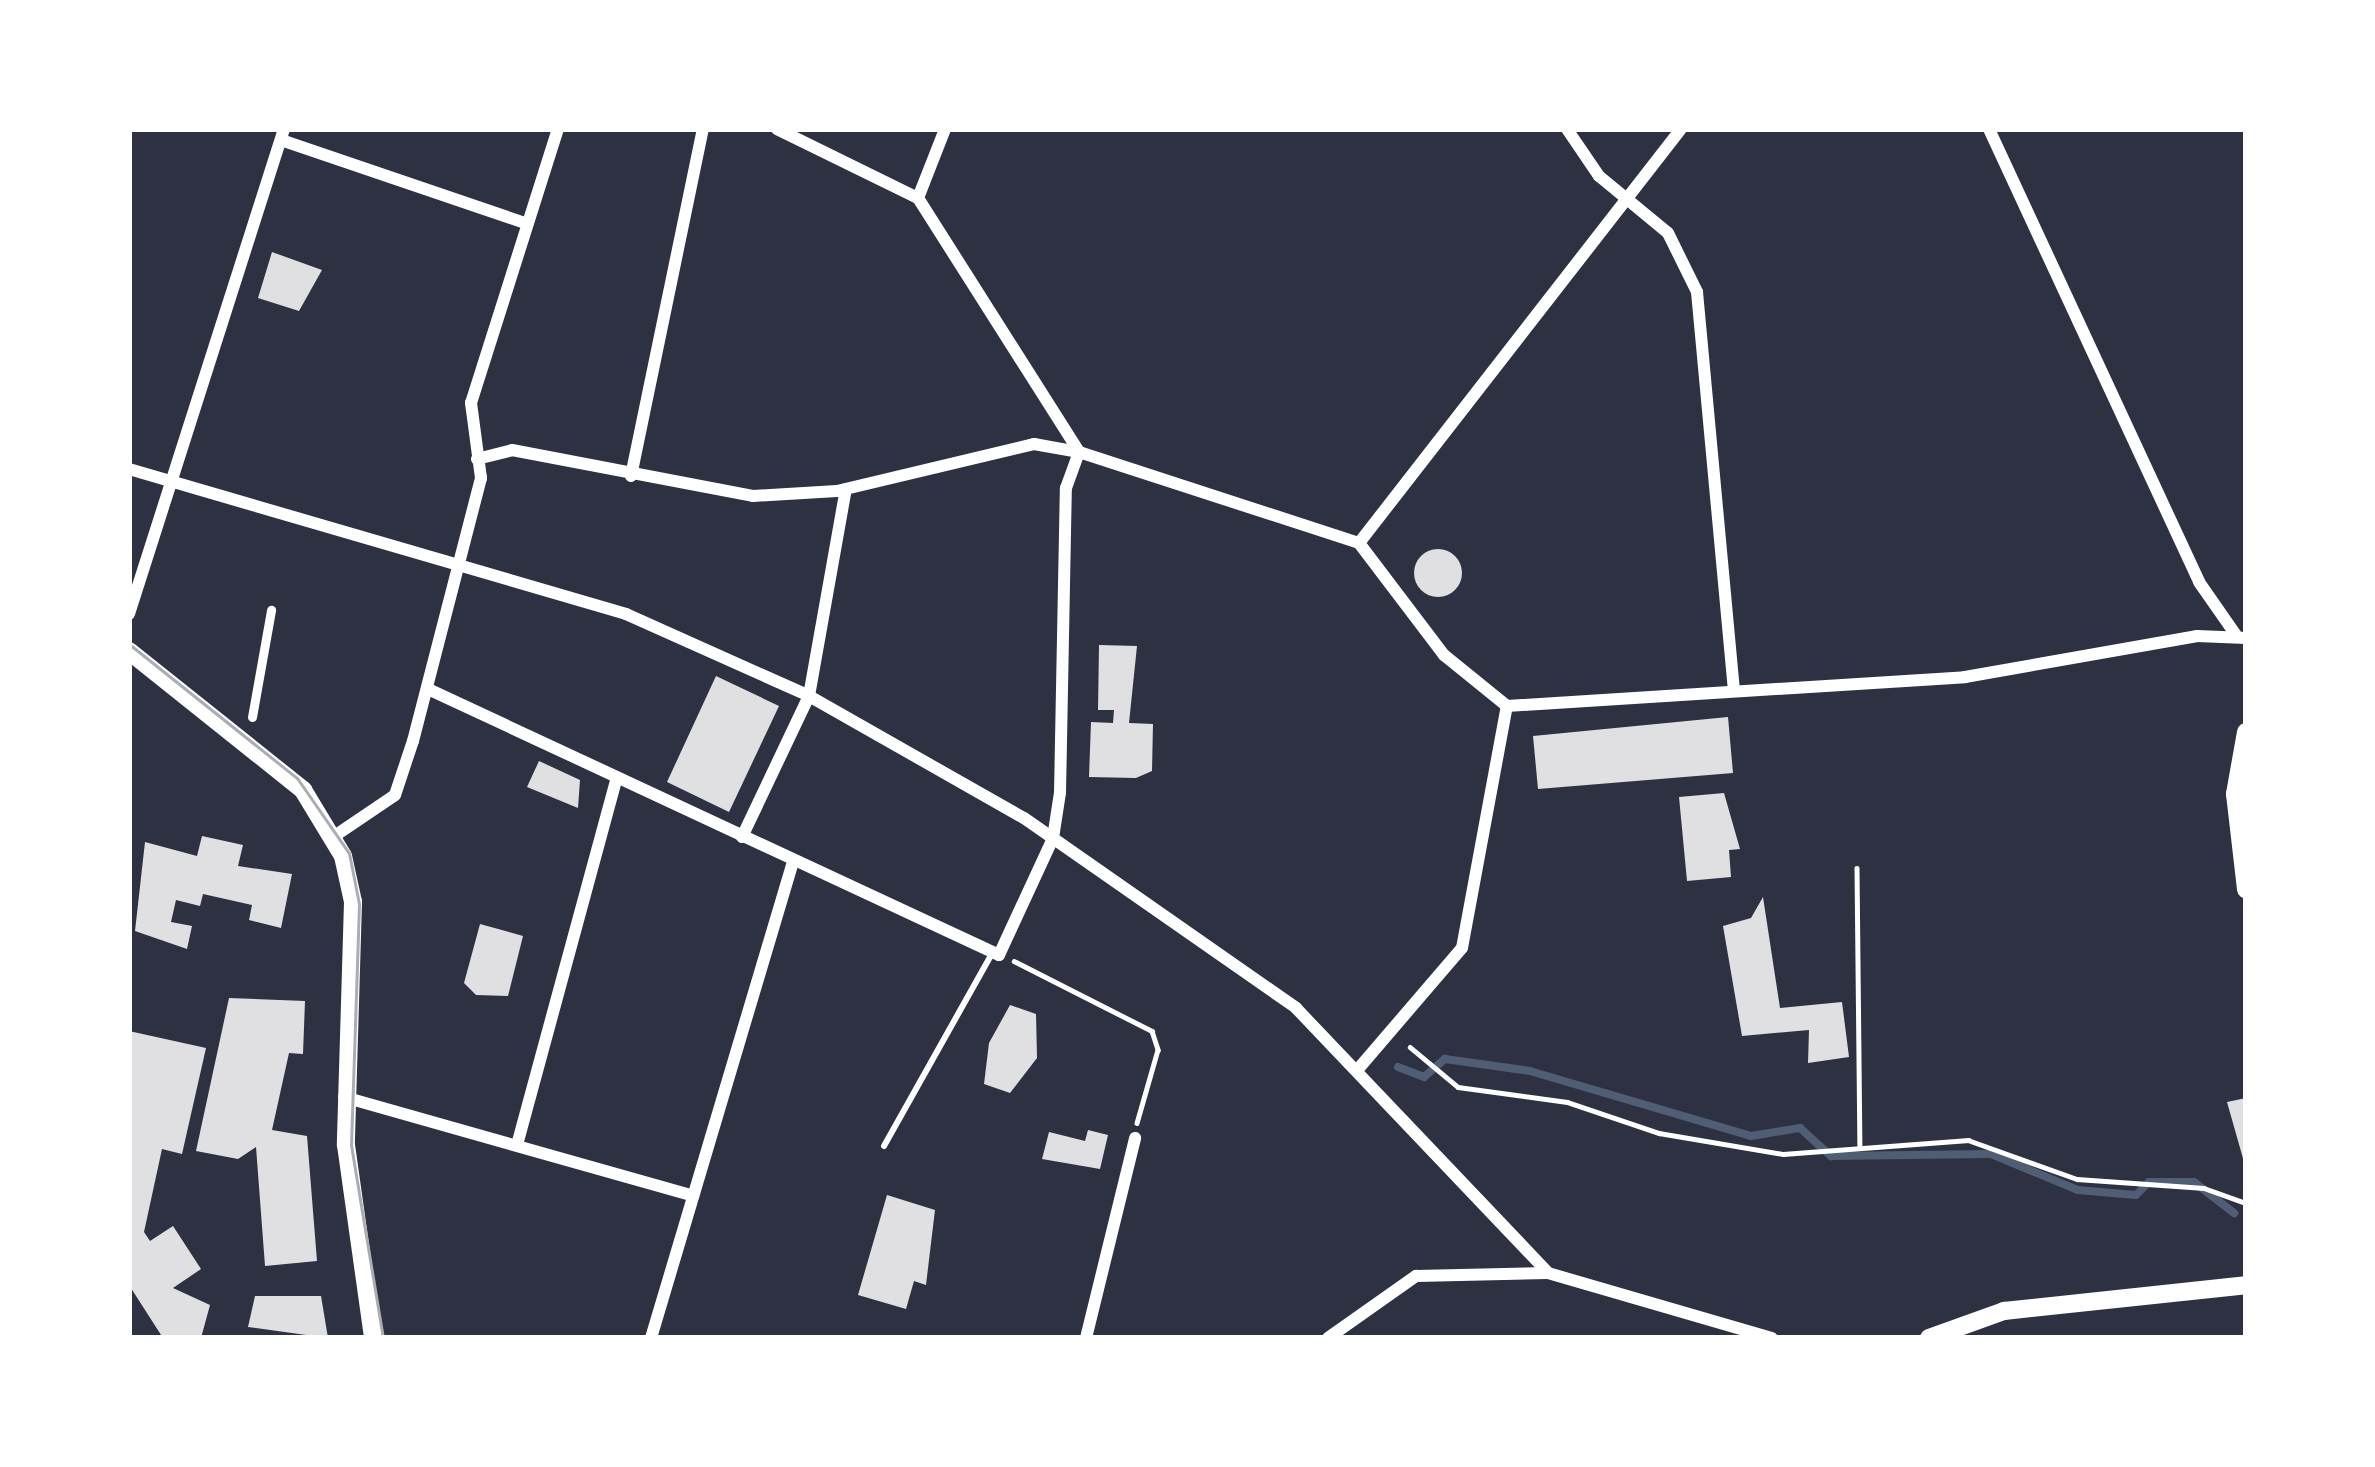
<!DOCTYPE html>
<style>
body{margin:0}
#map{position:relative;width:2375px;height:1467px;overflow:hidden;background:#2d3142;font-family:"Titillium Web",sans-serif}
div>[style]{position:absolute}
.stream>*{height:8px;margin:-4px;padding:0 4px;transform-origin:4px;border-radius:4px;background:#4f5d75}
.building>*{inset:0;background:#e0e0e3}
.round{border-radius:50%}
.path>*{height:4.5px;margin:-2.25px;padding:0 2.25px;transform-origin:2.25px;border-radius:2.25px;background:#fff}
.service>*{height:6px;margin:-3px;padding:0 3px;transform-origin:3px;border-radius:3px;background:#fff}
.pedestrian>*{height:9px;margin:-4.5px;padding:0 4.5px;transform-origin:4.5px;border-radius:4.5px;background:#fff}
.minor>*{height:12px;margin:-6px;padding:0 6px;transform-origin:6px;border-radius:6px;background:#fff}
.secondary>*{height:18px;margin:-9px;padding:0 9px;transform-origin:9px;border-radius:9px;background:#fff}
.tram>*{height:3px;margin:-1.5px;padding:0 1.5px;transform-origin:1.5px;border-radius:1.5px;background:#abadb3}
span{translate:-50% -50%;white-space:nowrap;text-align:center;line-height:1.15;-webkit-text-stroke:9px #fff;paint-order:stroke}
.frame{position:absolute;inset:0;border:132px solid #fff;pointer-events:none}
</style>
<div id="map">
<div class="stream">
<div style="left:1398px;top:1067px;width:28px;rotate:21deg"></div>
<div style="left:1424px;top:1077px;width:28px;rotate:-41deg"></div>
<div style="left:1445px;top:1059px;width:86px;rotate:8deg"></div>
<div style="left:1530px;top:1071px;width:230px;rotate:16.4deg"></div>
<div style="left:1751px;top:1136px;width:50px;rotate:-9.3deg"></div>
<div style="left:1800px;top:1128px;width:42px;rotate:42.1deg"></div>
<div style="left:1831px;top:1156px;width:160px;rotate:-0.7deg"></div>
<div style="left:1991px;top:1154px;width:94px;rotate:22.5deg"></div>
<div style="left:2078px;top:1190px;width:58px;rotate:4.9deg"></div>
<div style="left:2136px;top:1195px;width:18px;rotate:-45deg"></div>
<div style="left:2149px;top:1182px;width:45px"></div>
<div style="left:2194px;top:1182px;width:51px;rotate:37.8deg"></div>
</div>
<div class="building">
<div style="clip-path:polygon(272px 252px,322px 270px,299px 311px,258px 298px)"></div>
<div class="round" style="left:1414px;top:549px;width:48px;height:48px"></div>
<div style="clip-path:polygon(1099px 645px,1137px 646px,1129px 723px,1153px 724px,1152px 771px,1136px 778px,1089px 777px,1091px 722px,1113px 723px,1114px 710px,1098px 710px)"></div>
<div style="clip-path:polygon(716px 676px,779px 706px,729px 812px,667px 782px)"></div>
<div style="clip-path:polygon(1728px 717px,1733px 773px,1538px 789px,1533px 736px)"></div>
<div style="clip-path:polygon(539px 761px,580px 780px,578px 808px,527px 787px)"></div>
<div style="clip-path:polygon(1724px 793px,1740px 849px,1729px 850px,1731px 877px,1687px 881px,1679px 797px)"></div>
<div style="clip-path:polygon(202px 836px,243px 845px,238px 866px,292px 874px,281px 928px,249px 920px,252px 905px,203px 894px,200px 906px,176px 900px,171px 922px,192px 926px,187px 949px,135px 931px,145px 842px,197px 856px)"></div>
<div style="clip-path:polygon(1763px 897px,1780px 1008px,1842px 1002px,1849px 1057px,1808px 1063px,1809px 1030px,1742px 1036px,1723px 926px,1751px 918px)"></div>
<div style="clip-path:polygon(480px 924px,523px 936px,508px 996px,476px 995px,464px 983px)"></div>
<div style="clip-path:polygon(229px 998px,305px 1001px,303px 1054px,289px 1053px,272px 1130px,307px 1136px,317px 1261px,265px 1266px,256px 1147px,238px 1159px,196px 1151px)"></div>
<div style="clip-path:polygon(1010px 1005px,1036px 1014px,1037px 1058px,1010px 1093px,984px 1084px,989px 1043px)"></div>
<div style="clip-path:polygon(129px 1031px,206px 1048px,182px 1154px,162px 1149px,144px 1232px,150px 1241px,173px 1226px,201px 1269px,173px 1288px,210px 1305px,201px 1338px,163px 1338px,129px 1285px)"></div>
<div style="clip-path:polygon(2246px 1098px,2246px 1169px,2227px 1102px)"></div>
<div style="clip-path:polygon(1088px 1130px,1108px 1135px,1100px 1169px,1042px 1159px,1049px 1132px,1085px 1141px)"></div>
<div style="clip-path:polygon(887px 1195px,935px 1210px,926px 1285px,914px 1281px,906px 1309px,858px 1295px)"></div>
<div style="clip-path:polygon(255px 1296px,321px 1296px,328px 1338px,248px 1327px)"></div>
</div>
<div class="path">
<div style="left:1857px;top:868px;width:277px;rotate:89.4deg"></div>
<div style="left:1014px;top:961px;width:155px;rotate:26.9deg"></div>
<div style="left:1152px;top:1031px;width:20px;rotate:72deg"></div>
<div style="left:1158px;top:1050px;width:76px;rotate:106deg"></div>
<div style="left:1410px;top:1047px;width:62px;rotate:39.8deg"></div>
<div style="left:1458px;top:1087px;width:110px;rotate:7.8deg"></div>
<div style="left:1567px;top:1102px;width:97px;rotate:18.6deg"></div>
<div style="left:1659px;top:1133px;width:126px;rotate:9.6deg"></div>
<div style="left:1783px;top:1154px;width:186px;rotate:-4.3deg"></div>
<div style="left:1968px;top:1140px;width:116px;rotate:19.7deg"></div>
<div style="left:2077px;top:1179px;width:127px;rotate:4.1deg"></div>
<div style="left:2204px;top:1188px;width:45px;rotate:19.7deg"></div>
</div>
<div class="service">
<div style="left:884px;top:1146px;width:219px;rotate:-60.7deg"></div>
</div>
<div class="pedestrian">
<div style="left:252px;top:717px;width:109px;rotate:-79.9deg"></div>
</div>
<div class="minor">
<div style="left:777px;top:129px;width:157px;rotate:26.1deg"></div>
<div style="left:918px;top:198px;width:301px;rotate:57.6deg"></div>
<div style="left:1567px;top:129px;width:57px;rotate:55.8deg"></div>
<div style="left:1599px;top:176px;width:89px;rotate:39.6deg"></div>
<div style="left:1668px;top:233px;width:66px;rotate:63.8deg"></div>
<div style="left:1697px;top:292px;width:398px;rotate:84.7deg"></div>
<div style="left:1989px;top:129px;width:499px;rotate:65.1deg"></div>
<div style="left:2199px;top:582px;width:65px;rotate:55.1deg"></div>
<div style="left:281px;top:140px;width:255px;rotate:18.8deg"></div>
<div style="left:918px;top:198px;width:74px;rotate:-68.6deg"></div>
<div style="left:477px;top:459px;width:36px;rotate:-14deg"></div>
<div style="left:512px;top:450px;width:245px;rotate:10.8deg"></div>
<div style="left:753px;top:496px;width:84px;rotate:-3.4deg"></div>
<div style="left:837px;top:491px;width:203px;rotate:-13.4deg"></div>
<div style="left:1034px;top:444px;width:46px;rotate:10.1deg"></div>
<div style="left:1079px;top:452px;width:294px;rotate:18deg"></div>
<div style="left:1359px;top:543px;width:141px;rotate:52.8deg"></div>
<div style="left:1444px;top:655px;width:81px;rotate:39deg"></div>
<div style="left:1507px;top:706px;width:459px;rotate:-3.6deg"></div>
<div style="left:1965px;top:677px;width:236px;rotate:-10deg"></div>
<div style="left:2197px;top:636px;width:49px;rotate:2.3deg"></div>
<div style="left:129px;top:469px;width:518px;rotate:16.26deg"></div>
<div style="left:626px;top:614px;width:201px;rotate:24.1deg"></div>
<div style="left:809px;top:696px;width:247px;rotate:29.6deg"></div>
<div style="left:1024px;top:818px;width:332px;rotate:34.9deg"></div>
<div style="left:1296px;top:1008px;width:366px;rotate:46.4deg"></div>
<div style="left:1548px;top:1273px;width:233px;rotate:16.2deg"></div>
<div style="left:631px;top:476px;width:354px;rotate:-78.3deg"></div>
<div style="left:1359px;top:543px;width:524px;rotate:-52.13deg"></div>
<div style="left:129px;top:614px;width:509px;rotate:-72.28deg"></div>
<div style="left:428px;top:689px;width:630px;rotate:24.98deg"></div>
<div style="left:999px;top:955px;width:129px;rotate:-65.2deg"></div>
<div style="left:1053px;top:838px;width:46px;rotate:-81.2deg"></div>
<div style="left:1060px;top:793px;width:305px;rotate:-88.9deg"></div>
<div style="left:1066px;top:488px;width:38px;rotate:-70deg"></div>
<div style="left:336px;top:835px;width:71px;rotate:-34.1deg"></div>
<div style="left:395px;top:795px;width:57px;rotate:-71.6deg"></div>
<div style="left:413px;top:741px;width:272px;rotate:-75.5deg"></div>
<div style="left:481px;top:478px;width:76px;rotate:-97.6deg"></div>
<div style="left:471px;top:403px;width:287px;rotate:-72.4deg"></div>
<div style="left:742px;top:837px;width:156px;rotate:-64.6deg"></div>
<div style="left:809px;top:696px;width:210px;rotate:-79.9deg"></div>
<div style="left:1359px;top:1068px;width:158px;rotate:-49.4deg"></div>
<div style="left:1462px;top:948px;width:246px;rotate:-79.5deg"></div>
<div style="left:344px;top:1097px;width:363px;rotate:15.8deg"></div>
<div style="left:517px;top:1145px;width:380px;rotate:-74.8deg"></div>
<div style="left:651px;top:1338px;width:497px;rotate:-73.4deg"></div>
<div style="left:1086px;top:1338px;width:206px;rotate:-76.2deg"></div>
<div style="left:1328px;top:1338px;width:108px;rotate:-35.2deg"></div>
<div style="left:1416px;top:1276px;width:132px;rotate:-1.3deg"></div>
</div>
<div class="secondary">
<div style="left:129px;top:651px;width:223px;rotate:38.6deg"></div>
<div style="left:303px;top:790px;width:77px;rotate:58.8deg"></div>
<div style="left:343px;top:856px;width:47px;rotate:77.7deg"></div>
<div style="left:353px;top:902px;width:243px;rotate:91.7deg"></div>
<div style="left:346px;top:1145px;width:195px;rotate:82deg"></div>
<div style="left:2246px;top:732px;width:63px;rotate:100.1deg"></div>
<div style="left:2235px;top:794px;width:96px;rotate:83.4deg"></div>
<div style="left:1929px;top:1338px;width:80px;rotate:-19.8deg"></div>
<div style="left:2004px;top:1311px;width:243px;rotate:-6.1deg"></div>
</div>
<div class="tram">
<div style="left:129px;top:644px;width:215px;rotate:38.6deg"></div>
<div style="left:297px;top:778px;width:91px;rotate:55.3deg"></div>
<div style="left:349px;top:853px;width:52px;rotate:78.9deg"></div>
<div style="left:359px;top:904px;width:241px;rotate:91.9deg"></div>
<div style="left:351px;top:1145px;width:196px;rotate:80.6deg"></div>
</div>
<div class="frame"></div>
</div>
